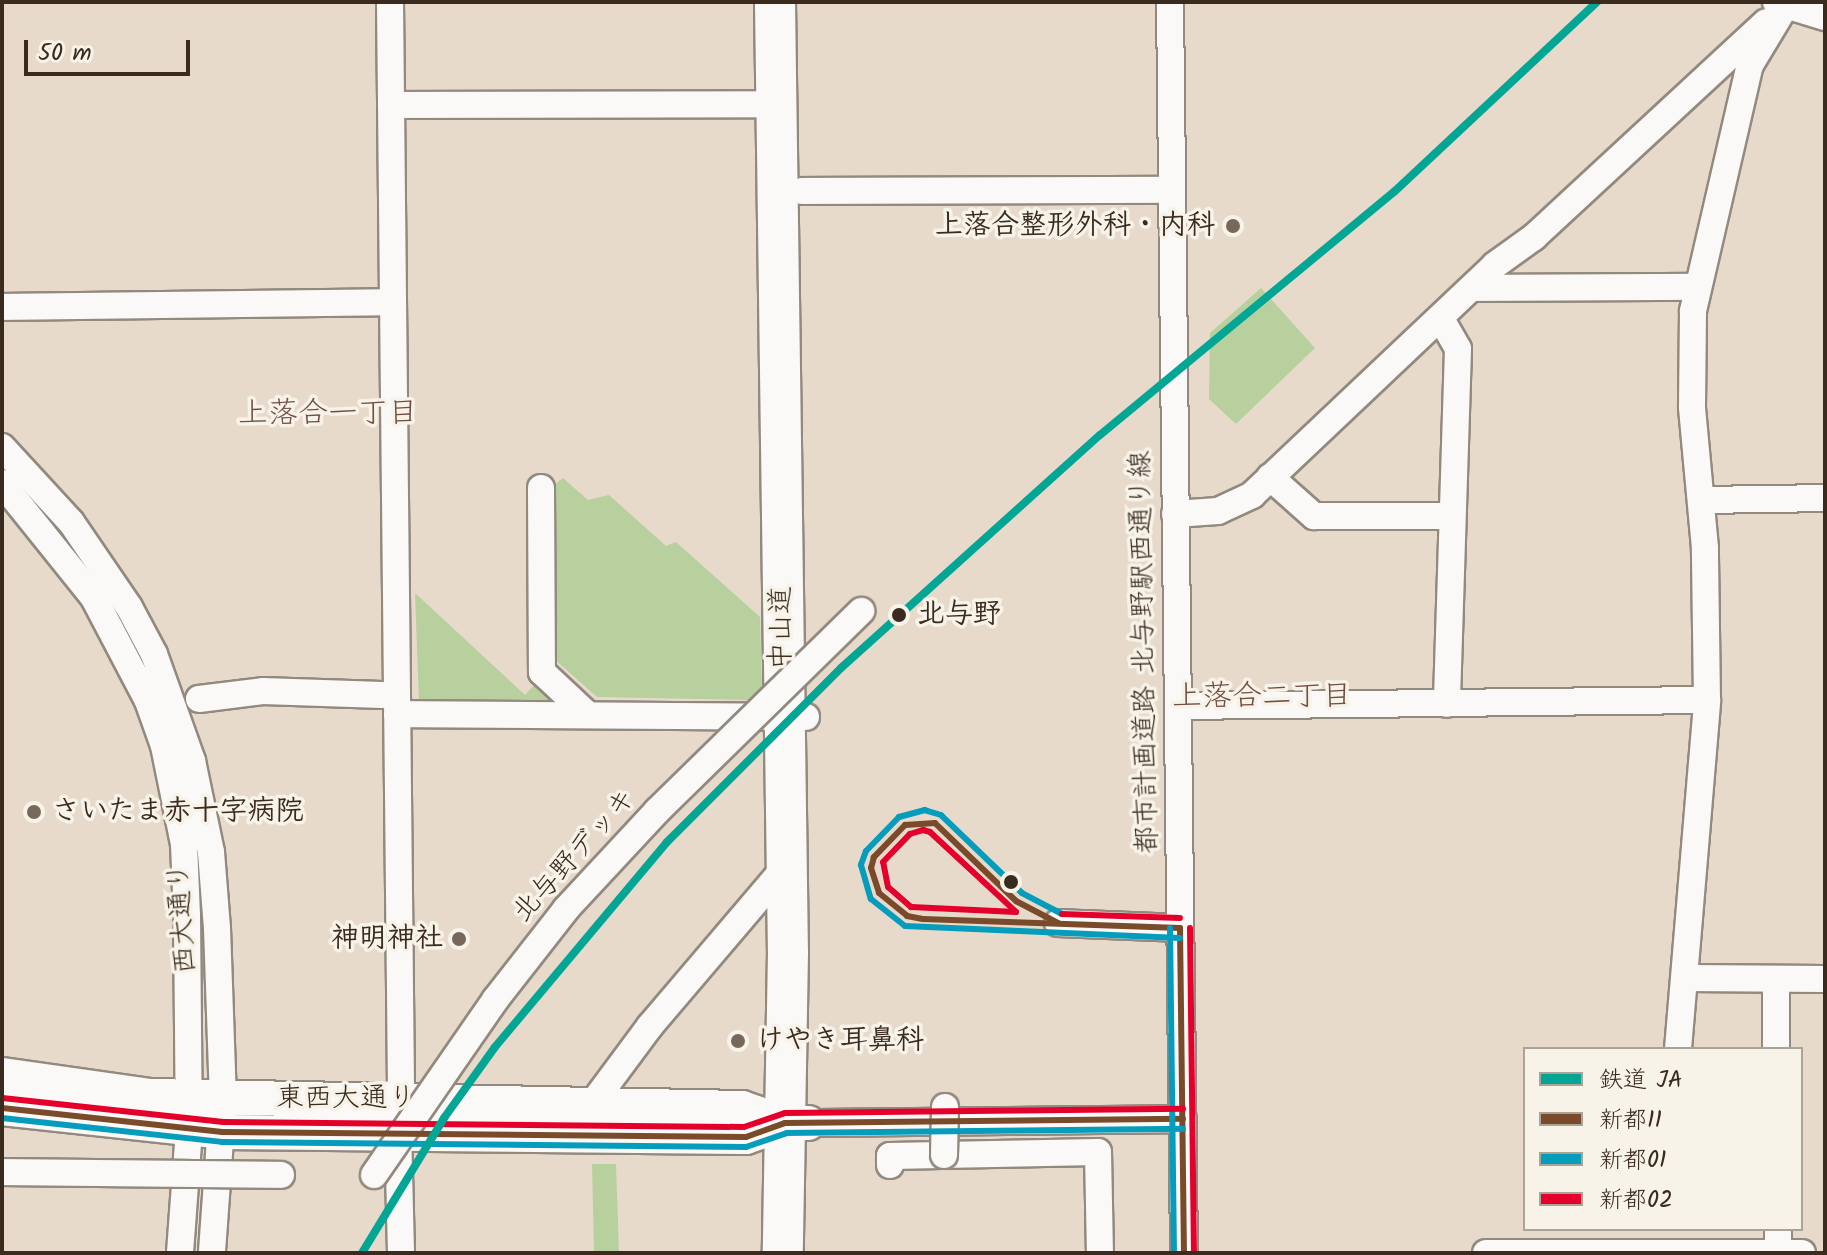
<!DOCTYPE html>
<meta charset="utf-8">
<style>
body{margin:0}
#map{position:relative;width:1827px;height:1255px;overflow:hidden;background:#e7dacb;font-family:Kalam,"Klee One",sans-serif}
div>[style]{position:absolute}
.green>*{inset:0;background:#b7d09e}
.roads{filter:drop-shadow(2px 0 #92897f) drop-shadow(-2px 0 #92897f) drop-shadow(0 2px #92897f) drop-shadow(0 -2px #92897f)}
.minor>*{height:26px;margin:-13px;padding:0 13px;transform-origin:13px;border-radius:13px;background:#fbf9f7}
.major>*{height:34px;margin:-17px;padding:0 17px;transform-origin:17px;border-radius:17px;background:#fbf9f7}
.highway>*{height:40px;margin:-20px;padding:0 20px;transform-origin:20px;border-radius:20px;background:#fbf9f7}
.bridges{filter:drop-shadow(2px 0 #92897f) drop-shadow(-2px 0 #92897f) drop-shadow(0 2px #92897f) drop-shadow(0 -2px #92897f)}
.minor-bridge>*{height:26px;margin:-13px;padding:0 13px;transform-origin:13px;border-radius:13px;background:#fbf9f7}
.bus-1>*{height:6px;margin:-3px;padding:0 3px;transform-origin:3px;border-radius:3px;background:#7a4b2a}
.bus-2>*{height:6px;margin:-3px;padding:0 3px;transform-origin:3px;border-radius:3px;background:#069cbc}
.bus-3>*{height:6px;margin:-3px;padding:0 3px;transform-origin:3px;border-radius:3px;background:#e4002b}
.rail-1>*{height:8px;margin:-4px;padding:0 4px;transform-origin:4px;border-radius:4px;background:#03a694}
.dots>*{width:22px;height:22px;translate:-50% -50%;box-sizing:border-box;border:4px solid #f7f3e8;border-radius:50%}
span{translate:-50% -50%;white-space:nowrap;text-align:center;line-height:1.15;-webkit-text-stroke:7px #f7f3e8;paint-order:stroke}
.poi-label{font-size:28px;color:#3b2a1e;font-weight:700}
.right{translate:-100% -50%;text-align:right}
.left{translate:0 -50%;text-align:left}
.stop-label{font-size:28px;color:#3b2a1e;font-weight:700}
.street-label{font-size:28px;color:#3b2a1e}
.neighbourhood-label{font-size:30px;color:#724e43}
.frame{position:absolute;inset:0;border:4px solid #3b2a1e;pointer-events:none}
.legend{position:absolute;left:1523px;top:1047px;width:280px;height:184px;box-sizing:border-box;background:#f7f3e8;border:2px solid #aca397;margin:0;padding:10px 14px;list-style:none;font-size:24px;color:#3b2a1e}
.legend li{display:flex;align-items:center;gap:16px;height:40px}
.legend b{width:40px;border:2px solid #aca397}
.scale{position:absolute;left:24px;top:40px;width:166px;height:36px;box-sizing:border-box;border:4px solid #3b2a1e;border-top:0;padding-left:10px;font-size:24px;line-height:28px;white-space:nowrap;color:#3b2a1e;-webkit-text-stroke:6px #f7f3e8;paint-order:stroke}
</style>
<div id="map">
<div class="green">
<div style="clip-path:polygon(1261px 288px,1315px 348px,1236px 424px,1209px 399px,1210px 333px)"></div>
<div style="clip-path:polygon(563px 478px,588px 500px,609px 495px,666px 546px,676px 542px,760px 617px,762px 690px,751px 700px,597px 697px,552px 657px,547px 491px)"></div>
<div style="clip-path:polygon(415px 593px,525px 695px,538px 681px,562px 704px,419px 703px)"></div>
<div style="clip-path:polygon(592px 1164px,616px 1164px,619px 1253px,594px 1253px)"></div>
</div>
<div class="roads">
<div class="minor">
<div style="left:390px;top:2px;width:1096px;rotate:89.42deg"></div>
<div style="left:1170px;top:2px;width:1251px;rotate:89.36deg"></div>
<div style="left:1776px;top:2px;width:51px;rotate:17deg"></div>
<div style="left:391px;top:105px;width:386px;rotate:-0.1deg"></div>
<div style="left:802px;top:191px;width:370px;rotate:-0.2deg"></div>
<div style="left:1474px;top:288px;width:223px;rotate:-0.3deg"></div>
<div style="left:2px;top:307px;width:391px;rotate:-0.7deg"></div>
<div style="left:1441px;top:319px;width:34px;rotate:60deg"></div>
<div style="left:1458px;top:349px;width:355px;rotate:91.8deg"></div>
<div style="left:2px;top:447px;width:102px;rotate:47.4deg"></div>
<div style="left:71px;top:522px;width:103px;rotate:55.7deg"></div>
<div style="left:129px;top:607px;width:53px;rotate:62deg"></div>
<div style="left:154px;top:654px;width:114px;rotate:70.4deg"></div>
<div style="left:192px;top:761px;width:93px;rotate:78.2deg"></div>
<div style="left:211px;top:852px;width:76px;rotate:85.5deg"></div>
<div style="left:217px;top:928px;width:170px;rotate:88deg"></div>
<div style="left:223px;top:1098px;width:155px;rotate:94.1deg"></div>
<div style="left:1270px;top:477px;width:59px;rotate:41.6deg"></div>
<div style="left:1314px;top:516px;width:138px"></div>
<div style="left:2px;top:483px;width:147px;rotate:51.3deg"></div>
<div style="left:94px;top:598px;width:116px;rotate:62.3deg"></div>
<div style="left:148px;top:701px;width:48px;rotate:70.4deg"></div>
<div style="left:164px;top:746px;width:100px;rotate:78.5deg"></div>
<div style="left:184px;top:844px;width:71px;rotate:87.6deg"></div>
<div style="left:187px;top:915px;width:215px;rotate:89.5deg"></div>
<div style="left:189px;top:1130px;width:123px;rotate:94.2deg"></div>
<div style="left:541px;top:488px;width:184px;rotate:89.7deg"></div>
<div style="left:542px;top:672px;width:63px;rotate:43.1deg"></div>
<div style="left:1702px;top:500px;width:123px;rotate:-0.9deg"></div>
<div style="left:1175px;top:514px;width:43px;rotate:-4deg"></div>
<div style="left:1218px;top:511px;width:38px;rotate:-25deg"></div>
<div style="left:1252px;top:495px;width:335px;rotate:-43.4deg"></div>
<div style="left:1495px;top:265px;width:48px;rotate:-35.7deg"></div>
<div style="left:1534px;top:237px;width:316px;rotate:-42.8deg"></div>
<div style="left:199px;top:699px;width:64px;rotate:-7.1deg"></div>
<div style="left:263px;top:691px;width:119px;rotate:1.9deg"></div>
<div style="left:1178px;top:706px;width:529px;rotate:-0.65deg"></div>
<div style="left:397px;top:714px;width:409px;rotate:0.4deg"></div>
<div style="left:1058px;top:923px;width:122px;rotate:2.3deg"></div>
<div style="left:1686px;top:978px;width:139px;rotate:0.4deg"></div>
<div style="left:1776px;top:979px;width:70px;rotate:90deg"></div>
<div style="left:1678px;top:1049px;width:350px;rotate:-85.2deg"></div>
<div style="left:1707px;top:700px;width:152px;rotate:-90.8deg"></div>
<div style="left:1705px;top:548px;width:142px;rotate:-95.3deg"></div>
<div style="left:1692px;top:407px;width:96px;rotate:-89.4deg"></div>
<div style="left:1693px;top:311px;width:253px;rotate:-77deg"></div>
<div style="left:1750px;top:65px;width:70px;rotate:-59deg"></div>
<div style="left:592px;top:1104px;width:97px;rotate:-53.4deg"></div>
<div style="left:650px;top:1026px;width:210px;rotate:-49.6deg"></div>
<div style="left:808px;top:1123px;width:375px;rotate:-0.6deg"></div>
<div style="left:398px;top:1130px;width:123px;rotate:88.6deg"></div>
<div style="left:890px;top:1165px;width:9px;rotate:-90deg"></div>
<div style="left:890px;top:1156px;width:208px;rotate:-1.1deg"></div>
<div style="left:1098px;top:1152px;width:101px;rotate:88.9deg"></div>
<div style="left:1778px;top:1229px;width:24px;rotate:90deg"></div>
<div style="left:1486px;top:1253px;width:316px"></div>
</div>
<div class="major">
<div style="left:2px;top:1075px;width:149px;rotate:8.1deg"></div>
<div style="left:150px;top:1096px;width:592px;rotate:1.16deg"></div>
<div style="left:742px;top:1108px;width:46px;rotate:19.2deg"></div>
<div style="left:785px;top:1123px;width:23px"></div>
<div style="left:2px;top:1108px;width:221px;rotate:6.2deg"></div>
<div style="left:222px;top:1132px;width:524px;rotate:0.55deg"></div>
<div style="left:746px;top:1137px;width:41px;rotate:-19.7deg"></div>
</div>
<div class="highway">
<div style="left:775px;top:2px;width:950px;rotate:89.22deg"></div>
<div style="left:788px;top:952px;width:301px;rotate:91deg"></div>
</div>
</div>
<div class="bridges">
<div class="minor-bridge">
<div style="left:944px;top:1155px;width:48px;rotate:-88.8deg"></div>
<div style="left:2px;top:1172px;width:279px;rotate:0.6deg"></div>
<div style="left:374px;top:1175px;width:213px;rotate:-55.3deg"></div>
<div style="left:495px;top:1000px;width:115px;rotate:-52deg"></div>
<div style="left:566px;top:909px;width:134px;rotate:-47.1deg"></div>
<div style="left:657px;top:811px;width:286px;rotate:-44.4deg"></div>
</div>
</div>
<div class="bus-1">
<div style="left:1058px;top:923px;width:47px;rotate:-152.4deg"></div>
<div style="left:1016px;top:901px;width:112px;rotate:-136.1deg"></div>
<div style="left:935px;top:823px;width:30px;rotate:176deg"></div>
<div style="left:905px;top:825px;width:45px;rotate:134.1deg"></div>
<div style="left:874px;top:857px;width:11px;rotate:105deg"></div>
<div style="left:871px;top:868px;width:26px;rotate:72deg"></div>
<div style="left:879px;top:893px;width:36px;rotate:39deg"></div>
<div style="left:907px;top:916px;width:16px;rotate:11deg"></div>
<div style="left:923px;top:919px;width:257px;rotate:2deg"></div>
<div style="left:1180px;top:928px;width:325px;rotate:89.3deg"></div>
<div style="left:2px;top:1108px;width:221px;rotate:6.2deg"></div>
<div style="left:222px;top:1132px;width:524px;rotate:0.55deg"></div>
<div style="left:746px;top:1137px;width:41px;rotate:-19.7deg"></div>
<div style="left:785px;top:1123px;width:398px;rotate:-0.6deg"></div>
</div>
<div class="bus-2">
<div style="left:1062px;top:914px;width:45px;rotate:-152.3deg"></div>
<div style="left:1022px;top:893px;width:112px;rotate:-136.1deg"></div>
<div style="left:941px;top:815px;width:17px;rotate:-163deg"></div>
<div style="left:925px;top:810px;width:27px;rotate:165deg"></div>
<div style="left:899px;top:817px;width:47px;rotate:134.1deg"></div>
<div style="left:866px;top:851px;width:15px;rotate:110deg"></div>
<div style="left:861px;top:865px;width:35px;rotate:74deg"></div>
<div style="left:871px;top:899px;width:43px;rotate:38.5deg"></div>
<div style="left:905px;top:926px;width:275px;rotate:2.5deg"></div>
<div style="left:1170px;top:928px;width:325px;rotate:89.3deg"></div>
<div style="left:2px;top:1118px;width:221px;rotate:6.2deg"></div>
<div style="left:222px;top:1142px;width:524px;rotate:0.55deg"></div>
<div style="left:746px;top:1147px;width:43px;rotate:-18.9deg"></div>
<div style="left:787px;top:1133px;width:396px;rotate:-0.6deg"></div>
</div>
<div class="bus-3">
<div style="left:923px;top:830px;width:7px;rotate:16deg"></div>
<div style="left:930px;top:832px;width:117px;rotate:42.9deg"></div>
<div style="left:1016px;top:912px;width:105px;rotate:-177.3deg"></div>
<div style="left:911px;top:907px;width:30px;rotate:-139deg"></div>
<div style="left:888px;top:887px;width:25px;rotate:-101deg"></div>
<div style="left:883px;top:862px;width:39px;rotate:-46deg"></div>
<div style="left:910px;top:834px;width:14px;rotate:-17deg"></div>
<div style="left:1062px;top:914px;width:118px;rotate:1.9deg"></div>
<div style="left:1190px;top:928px;width:325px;rotate:89.3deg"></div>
<div style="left:3px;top:1098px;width:221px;rotate:6.2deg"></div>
<div style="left:223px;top:1122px;width:521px;rotate:0.55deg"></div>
<div style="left:744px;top:1127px;width:43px;rotate:-18.9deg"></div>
<div style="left:785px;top:1113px;width:398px;rotate:-0.6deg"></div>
</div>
<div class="rail-1">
<div style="left:362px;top:1253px;width:158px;rotate:-58.7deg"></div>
<div style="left:444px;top:1118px;width:87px;rotate:-54.3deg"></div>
<div style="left:495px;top:1047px;width:268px;rotate:-50deg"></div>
<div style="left:667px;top:842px;width:246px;rotate:-45deg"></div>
<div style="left:841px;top:668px;width:348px;rotate:-42deg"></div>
<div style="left:1100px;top:435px;width:383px;rotate:-39.6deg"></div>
<div style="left:1395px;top:191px;width:277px;rotate:-43.1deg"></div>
</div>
<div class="dots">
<div style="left:1233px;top:226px;background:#77685b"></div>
<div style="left:899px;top:615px;background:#3b2a1e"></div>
<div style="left:34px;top:812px;background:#77685b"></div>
<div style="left:1011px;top:882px;background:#3b2a1e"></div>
<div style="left:459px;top:939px;background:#77685b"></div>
<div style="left:738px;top:1041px;background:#77685b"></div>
</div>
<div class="poi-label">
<span class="right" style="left:1215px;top:226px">上落合整形外科・内科</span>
<span class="left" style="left:52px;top:812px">さいたま赤十字病院</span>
<span class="right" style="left:443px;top:939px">神明神社</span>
<span class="left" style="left:756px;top:1041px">けやき耳鼻科</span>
</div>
<div class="stop-label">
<span class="left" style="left:917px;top:615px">北与野</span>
</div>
<div class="street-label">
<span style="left:782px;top:628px;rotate:-90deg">中山道</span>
<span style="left:1145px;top:652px;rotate:-91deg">都市計画道路 北与野駅西通り線</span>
<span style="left:575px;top:856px;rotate:-48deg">北与野デッキ</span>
<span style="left:183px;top:918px;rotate:-94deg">西大通り</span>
<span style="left:346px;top:1099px">東西大通り</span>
</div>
<div class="neighbourhood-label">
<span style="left:328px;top:414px">上落合一丁目</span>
<span style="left:1262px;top:697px">上落合二丁目</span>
</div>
<div class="frame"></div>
<ul class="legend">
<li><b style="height:10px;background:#03a694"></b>鉄道 JA</li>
<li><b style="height:10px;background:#7a4b2a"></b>新都11</li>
<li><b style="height:10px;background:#069cbc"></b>新都01</li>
<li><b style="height:10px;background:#e4002b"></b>新都02</li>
</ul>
<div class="scale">50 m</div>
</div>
